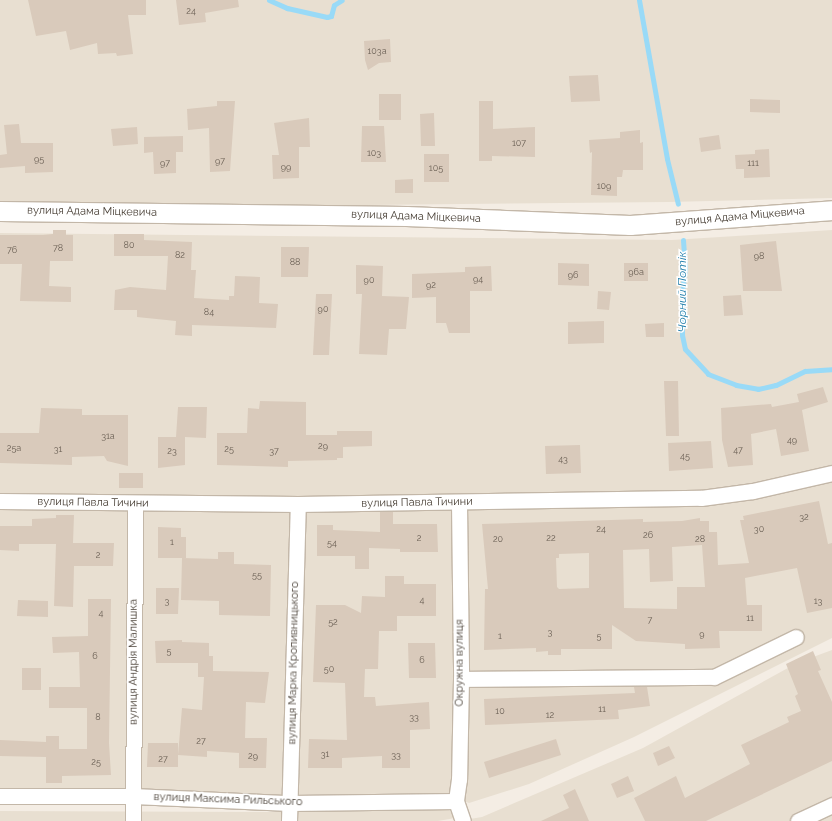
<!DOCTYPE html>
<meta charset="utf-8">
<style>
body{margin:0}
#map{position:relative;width:832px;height:821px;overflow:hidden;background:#f4ede4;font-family:Raleway,sans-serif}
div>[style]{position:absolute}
.residential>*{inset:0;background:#e8dfd1}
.stream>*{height:5px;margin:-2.5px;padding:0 2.5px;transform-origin:2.5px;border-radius:2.5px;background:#99daf7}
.building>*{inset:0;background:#d9cabb}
.roads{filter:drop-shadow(1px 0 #c3b7a8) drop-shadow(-1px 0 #c3b7a8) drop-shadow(0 1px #c3b7a8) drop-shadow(0 -1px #c3b7a8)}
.minor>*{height:15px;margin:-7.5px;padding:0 7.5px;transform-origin:7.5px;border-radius:7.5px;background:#fff}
.tertiary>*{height:19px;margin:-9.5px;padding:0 9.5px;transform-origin:9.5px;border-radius:9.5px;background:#fff}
span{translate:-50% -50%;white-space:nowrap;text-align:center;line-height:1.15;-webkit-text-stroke:3px #fff;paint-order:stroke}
.number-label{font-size:9px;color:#6b6055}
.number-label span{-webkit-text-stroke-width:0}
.street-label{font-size:11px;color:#463d33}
.water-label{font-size:12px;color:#207eab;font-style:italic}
</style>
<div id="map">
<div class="residential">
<div style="clip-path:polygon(0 0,832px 0,832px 198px,668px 202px,269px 206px,0 201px)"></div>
<div style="clip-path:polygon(832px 230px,832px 638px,634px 737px,529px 784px,469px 803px,445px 793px,0 798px,0 233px,672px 240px)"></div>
<div style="clip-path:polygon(832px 650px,832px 821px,458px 821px,482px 817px,643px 748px,797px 663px)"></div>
<div style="clip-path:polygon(446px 805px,455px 818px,438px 821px,294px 821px,295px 807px)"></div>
<div style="clip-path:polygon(0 811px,284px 812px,284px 821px,0 821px)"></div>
</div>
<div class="stream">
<div style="left:269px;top:0;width:20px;rotate:24deg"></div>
<div style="left:287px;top:8px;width:41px;rotate:12.7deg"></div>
<div style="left:327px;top:17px;width:4px;rotate:-14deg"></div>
<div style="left:331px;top:16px;width:11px;rotate:-75deg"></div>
<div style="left:334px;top:5px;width:9px;rotate:-32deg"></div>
<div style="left:639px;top:0;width:161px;rotate:80deg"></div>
<div style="left:667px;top:159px;width:46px;rotate:76.3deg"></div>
<div style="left:683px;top:240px;width:28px;rotate:86deg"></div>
<div style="left:685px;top:268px;width:24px;rotate:97deg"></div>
<div style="left:682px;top:292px;width:43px;rotate:90deg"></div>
<div style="left:682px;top:335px;width:14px;rotate:78deg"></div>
<div style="left:685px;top:349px;width:34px;rotate:47deg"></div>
<div style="left:708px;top:374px;width:30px;rotate:21deg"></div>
<div style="left:736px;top:385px;width:22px;rotate:10deg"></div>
<div style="left:758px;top:389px;width:18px;rotate:-13deg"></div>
<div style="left:776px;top:385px;width:32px;rotate:-26deg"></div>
<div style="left:805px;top:371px;width:27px;rotate:-4deg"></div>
</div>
<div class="building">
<div style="clip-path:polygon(28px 0,146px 0,146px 15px,128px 15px,133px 54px,117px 56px,116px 53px,98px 54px,97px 43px,70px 50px,66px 31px,36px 36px)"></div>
<div style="clip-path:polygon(176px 0,238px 0,239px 7px,205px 13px,206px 22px,179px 25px)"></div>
<div style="clip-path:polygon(390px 39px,391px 62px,379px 63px,368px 70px,365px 60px,364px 41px)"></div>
<div style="clip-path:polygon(598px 75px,600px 101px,571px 102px,569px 76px)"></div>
<div style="clip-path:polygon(379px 94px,401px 94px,401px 120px,379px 120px)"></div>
<div style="clip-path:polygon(750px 99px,780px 100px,780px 113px,750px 112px)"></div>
<div style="clip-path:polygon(217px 101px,235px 101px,230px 171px,210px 172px,209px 128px,188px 130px,187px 109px,217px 106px)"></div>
<div style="clip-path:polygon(479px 101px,493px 101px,493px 129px,535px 127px,535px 157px,492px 156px,492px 161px,479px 161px)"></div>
<div style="clip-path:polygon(434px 113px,435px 146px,421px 146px,420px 114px)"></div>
<div style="clip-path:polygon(309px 118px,310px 147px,299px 147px,299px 178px,273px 179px,272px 155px,279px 155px,274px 123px)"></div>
<div style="clip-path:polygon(19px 124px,21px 143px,53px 143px,53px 172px,25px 173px,25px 166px,0 168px,0 155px,7px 154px,4px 125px)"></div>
<div style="clip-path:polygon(362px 126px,384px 126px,386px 162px,361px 162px)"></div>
<div style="clip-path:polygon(137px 127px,138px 144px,113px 146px,111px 129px)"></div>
<div style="clip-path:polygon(640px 130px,640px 143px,643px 142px,643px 170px,623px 170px,622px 177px,617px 177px,617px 196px,591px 195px,592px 152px,590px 153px,589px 140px,620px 138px,620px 132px)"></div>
<div style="clip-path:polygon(719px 135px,721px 149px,701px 152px,699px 138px)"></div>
<div style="clip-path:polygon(183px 136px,183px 152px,176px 152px,176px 173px,154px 174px,153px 152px,144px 153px,144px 137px)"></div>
<div style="clip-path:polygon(769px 149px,770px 177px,744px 178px,744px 169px,736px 169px,735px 155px,755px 154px,755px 150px)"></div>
<div style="clip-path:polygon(424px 154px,449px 154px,449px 182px,424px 182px)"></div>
<div style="clip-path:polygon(413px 179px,413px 193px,395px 193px,395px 180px)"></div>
<div style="clip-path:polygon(53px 230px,66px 230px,66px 235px,73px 235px,73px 261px,50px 261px,49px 286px,71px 287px,71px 302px,20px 301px,22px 264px,0 264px,0 235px,43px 235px,53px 234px)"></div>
<div style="clip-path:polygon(114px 234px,144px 234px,144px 240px,192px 242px,191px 270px,196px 270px,194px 298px,229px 300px,229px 296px,234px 296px,235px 276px,260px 277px,259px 303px,278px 304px,276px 328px,192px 325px,192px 336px,175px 335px,176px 321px,137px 317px,137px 310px,114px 310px,115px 290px,130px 287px,166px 290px,168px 256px,114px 256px)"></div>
<div style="clip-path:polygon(776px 241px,782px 291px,743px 291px,740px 245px)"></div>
<div style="clip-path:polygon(281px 247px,309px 247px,308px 277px,281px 277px)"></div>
<div style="clip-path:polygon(558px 263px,589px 264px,589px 286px,558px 285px)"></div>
<div style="clip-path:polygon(624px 263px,648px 263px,648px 281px,624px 281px)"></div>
<div style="clip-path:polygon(356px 265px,383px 266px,382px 296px,409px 297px,406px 329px,389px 329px,387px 355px,359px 354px,362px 294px,356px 294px)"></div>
<div style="clip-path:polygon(491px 266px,492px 291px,470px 291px,470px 333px,449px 333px,446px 323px,436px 323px,436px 297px,412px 298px,412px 274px,465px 272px,465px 267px)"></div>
<div style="clip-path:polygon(598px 291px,611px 292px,609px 310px,597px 309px)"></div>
<div style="clip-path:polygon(316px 294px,332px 294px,329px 355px,313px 355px)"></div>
<div style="clip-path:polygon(741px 295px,743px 315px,724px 316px,723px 296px)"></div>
<div style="clip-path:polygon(604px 321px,604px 343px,568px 344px,568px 322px)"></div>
<div style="clip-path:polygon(664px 323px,664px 337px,646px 337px,645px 324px)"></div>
<div style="clip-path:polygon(664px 381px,678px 381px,679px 436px,666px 436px)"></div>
<div style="clip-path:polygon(823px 387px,828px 402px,802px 410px,809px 451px,781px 456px,776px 429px,751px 434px,753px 465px,728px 467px,722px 440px,721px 408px,771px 404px,772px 407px,799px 402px,797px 394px)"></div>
<div style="clip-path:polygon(260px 401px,306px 402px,306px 435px,337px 435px,337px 431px,372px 431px,372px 446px,343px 447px,343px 458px,337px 458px,337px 460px,288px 461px,288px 467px,217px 465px,217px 433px,247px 433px,248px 408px,259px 409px)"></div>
<div style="clip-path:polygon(178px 407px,207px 407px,206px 438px,185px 437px,185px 465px,158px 468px,158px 437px,176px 437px)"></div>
<div style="clip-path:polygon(41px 408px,82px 409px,82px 415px,128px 415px,128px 466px,107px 461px,104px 456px,72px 457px,72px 465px,0 463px,0 433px,39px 433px)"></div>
<div style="clip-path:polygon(711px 441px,713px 468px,669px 471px,668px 443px)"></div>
<div style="clip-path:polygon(580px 445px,581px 473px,546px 474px,545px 446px)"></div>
<div style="clip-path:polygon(119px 473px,143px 473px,143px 488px,119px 488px)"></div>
<div style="clip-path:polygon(evenodd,819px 501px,828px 544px,832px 543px,832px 608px,807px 613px,797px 568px,745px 578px,747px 605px,762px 605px,762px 631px,719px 631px,720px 648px,685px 649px,685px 644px,636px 641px,612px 625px,612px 649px,561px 649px,561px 655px,548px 655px,548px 651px,536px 652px,536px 648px,484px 650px,485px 589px,488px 589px,482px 524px,643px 519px,643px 522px,682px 521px,700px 518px,700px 521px,709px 521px,709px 532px,717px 532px,718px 565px,749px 563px,740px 520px,744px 520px,743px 516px,819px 501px,702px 545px,705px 587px,677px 587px,677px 609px,624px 608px,623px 550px,649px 549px,650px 582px,673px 581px,672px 547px,702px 545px,819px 501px,589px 553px,589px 588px,559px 589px,557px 587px,556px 558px,559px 558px,559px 554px,589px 553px)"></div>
<div style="clip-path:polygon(380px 512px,393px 512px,393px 524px,437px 524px,438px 552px,400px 552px,400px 549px,369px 548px,369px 569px,355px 569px,355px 556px,317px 556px,317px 525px,333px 525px,333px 530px,380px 532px)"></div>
<div style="clip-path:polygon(56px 515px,74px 515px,73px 543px,114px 543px,113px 566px,74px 566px,73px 607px,54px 606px,56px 544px,19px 544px,19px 551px,0 550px,0 526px,32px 526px,32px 519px,56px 518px)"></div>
<div style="clip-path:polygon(158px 527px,181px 528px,181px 537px,186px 537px,186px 558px,158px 558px)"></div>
<div style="clip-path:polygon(218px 552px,234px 552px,234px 564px,271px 565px,270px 616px,219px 615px,219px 601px,181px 600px,182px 558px,218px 559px)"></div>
<div style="clip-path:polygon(385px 576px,404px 576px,404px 584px,436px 584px,436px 616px,397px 616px,397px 631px,379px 631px,378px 669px,365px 669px,364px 697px,375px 697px,376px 706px,429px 702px,430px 729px,410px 730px,410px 768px,382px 768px,382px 756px,342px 758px,342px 768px,308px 768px,309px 739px,347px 740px,345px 683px,313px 682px,316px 605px,345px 605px,361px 613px,362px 596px,385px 597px)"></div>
<div style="clip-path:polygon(156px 588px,179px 588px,178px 614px,156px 614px)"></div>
<div style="clip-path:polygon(88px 599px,111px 599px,109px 743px,111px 775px,62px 776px,62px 783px,46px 783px,46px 757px,0 756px,0 740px,46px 742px,46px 736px,59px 736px,59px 749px,87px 749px,87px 708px,49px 708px,49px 687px,80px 687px,79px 652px,53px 653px,52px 637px,88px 636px)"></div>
<div style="clip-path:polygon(18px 600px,48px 601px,48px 617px,17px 616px)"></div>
<div style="clip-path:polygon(182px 640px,182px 642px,209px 643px,209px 656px,213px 656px,213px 671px,269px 672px,265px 703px,246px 702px,245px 738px,267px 738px,266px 768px,239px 768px,239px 753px,207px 751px,207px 757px,178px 755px,182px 708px,202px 710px,204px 677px,198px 677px,198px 663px,156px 663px,155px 641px)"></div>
<div style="clip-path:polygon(408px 643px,435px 643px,436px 678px,409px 678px)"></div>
<div style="clip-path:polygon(813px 651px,821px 670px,818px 671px,832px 702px,832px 761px,706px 821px,645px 821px,634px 798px,676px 776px,685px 798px,750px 764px,741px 745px,789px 722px,787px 717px,801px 711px,795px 696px,798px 694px,786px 664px)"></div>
<div style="clip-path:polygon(22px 668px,41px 668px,41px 690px,22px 690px)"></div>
<div style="clip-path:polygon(634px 687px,647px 687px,650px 706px,618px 710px,619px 719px,485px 725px,484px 699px,635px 693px)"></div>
<div style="clip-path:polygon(556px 739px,561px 755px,489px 778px,484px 762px)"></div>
<div style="clip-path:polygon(148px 743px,178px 743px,178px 767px,147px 767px)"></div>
<div style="clip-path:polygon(669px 746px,675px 758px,658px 766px,653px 753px)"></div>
<div style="clip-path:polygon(628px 776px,634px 791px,617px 798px,611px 784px)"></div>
<div style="clip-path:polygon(575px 789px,589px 821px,541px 821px,569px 808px,563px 795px)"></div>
</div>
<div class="roads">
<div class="minor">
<div style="left:0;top:501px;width:298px;rotate:0.6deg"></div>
<div style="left:298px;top:504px;width:403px;rotate:-0.9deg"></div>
<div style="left:701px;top:498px;width:52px;rotate:-7.7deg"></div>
<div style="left:753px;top:491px;width:81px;rotate:-12.8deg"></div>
<div style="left:459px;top:503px;width:176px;rotate:89.3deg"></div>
<div style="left:461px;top:679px;width:100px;rotate:91.1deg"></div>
<div style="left:459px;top:779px;width:22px;rotate:98deg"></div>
<div style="left:456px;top:801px;width:21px;rotate:71deg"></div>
<div style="left:461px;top:679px;width:253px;rotate:-0.5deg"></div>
<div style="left:714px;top:677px;width:91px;rotate:-26deg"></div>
<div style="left:0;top:796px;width:133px"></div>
<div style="left:133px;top:796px;width:157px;rotate:2.6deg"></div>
<div style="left:290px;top:803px;width:166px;rotate:-0.7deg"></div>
<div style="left:133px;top:821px;width:318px;rotate:-89.6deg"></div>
<div style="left:289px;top:821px;width:317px;rotate:-88.4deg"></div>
<div style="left:798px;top:821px;width:38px;rotate:-25deg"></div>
</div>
<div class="tertiary">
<div style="left:0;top:211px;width:406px;rotate:0.7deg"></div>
<div style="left:406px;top:216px;width:224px;rotate:2.3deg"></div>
<div style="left:630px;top:225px;width:203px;rotate:-4.2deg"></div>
</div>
</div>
<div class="number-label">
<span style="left:191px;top:11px">24</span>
<span style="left:377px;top:51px">103а</span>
<span style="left:519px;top:143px">107</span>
<span style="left:374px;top:153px">103</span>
<span style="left:39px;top:159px">95</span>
<span style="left:220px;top:161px">97</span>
<span style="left:165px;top:163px">97</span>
<span style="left:753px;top:163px">111</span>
<span style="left:286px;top:167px">99</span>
<span style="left:436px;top:168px">105</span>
<span style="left:604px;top:186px">109</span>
<span style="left:129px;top:245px">80</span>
<span style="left:58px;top:248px">78</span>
<span style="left:12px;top:250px">76</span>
<span style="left:180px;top:255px">82</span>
<span style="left:759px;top:256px">98</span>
<span style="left:295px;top:262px">88</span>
<span style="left:636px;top:272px">96а</span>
<span style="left:573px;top:275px">96</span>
<span style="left:478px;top:279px">94</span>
<span style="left:369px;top:280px">90</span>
<span style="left:431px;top:285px">92</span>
<span style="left:323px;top:309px">90</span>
<span style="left:209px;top:312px">84</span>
<span style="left:108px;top:436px">31а</span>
<span style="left:792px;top:440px">49</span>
<span style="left:323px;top:446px">29</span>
<span style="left:14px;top:448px">25а</span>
<span style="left:58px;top:449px">31</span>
<span style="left:229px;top:449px">25</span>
<span style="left:738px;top:450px">47</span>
<span style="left:172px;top:451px">23</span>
<span style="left:274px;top:451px">37</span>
<span style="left:685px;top:456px">45</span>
<span style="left:563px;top:459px">43</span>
<span style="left:804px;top:517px">32</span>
<span style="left:601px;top:529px">24</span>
<span style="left:759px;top:529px">30</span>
<span style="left:648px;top:535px">26</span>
<span style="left:419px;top:538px">2</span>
<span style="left:551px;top:538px">22</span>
<span style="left:498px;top:539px">20</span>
<span style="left:700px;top:539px">28</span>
<span style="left:172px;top:542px">1</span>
<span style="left:332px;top:543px">54</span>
<span style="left:98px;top:555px">2</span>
<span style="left:257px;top:575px">55</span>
<span style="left:422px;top:600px">4</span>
<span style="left:167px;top:601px">3</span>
<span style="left:818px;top:601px">13</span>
<span style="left:101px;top:613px">4</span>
<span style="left:750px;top:618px">11</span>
<span style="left:650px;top:620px">7</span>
<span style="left:333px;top:622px">52</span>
<span style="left:550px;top:632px">3</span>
<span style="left:702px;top:634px">9</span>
<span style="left:500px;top:636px">1</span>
<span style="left:599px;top:636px">5</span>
<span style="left:169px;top:651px">5</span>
<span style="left:95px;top:656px">6</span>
<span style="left:422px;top:660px">6</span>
<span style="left:329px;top:669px">50</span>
<span style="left:602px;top:709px">11</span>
<span style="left:500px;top:711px">10</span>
<span style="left:550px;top:715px">12</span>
<span style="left:98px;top:717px">8</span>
<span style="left:414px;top:717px">33</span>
<span style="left:201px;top:741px">27</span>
<span style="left:325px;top:754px">31</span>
<span style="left:396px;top:755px">33</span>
<span style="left:253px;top:756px">29</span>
<span style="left:163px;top:759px">27</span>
<span style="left:96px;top:762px">25</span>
</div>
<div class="street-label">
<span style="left:92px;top:212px;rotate:1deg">вулиця Адама Міцкевича</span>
<span style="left:416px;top:217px;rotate:2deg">вулиця Адама Міцкевича</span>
<span style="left:740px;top:217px;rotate:-5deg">вулиця Адама Міцкевича</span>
<span style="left:93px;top:503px;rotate:1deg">вулиця Павла Тичини</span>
<span style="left:417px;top:503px;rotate:-1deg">вулиця Павла Тичини</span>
<span style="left:134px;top:662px;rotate:-90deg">вулиця Андрія Малишка</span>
<span style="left:294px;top:663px;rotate:-89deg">вулиця Марка Кропивницького</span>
<span style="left:460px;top:663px;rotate:-90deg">Окружна вулиця</span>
<span style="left:228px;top:800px;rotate:2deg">вулиця Максима Рильського</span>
</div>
<div class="water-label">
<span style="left:683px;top:292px;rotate:-90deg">Чорний Потік</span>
</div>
</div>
